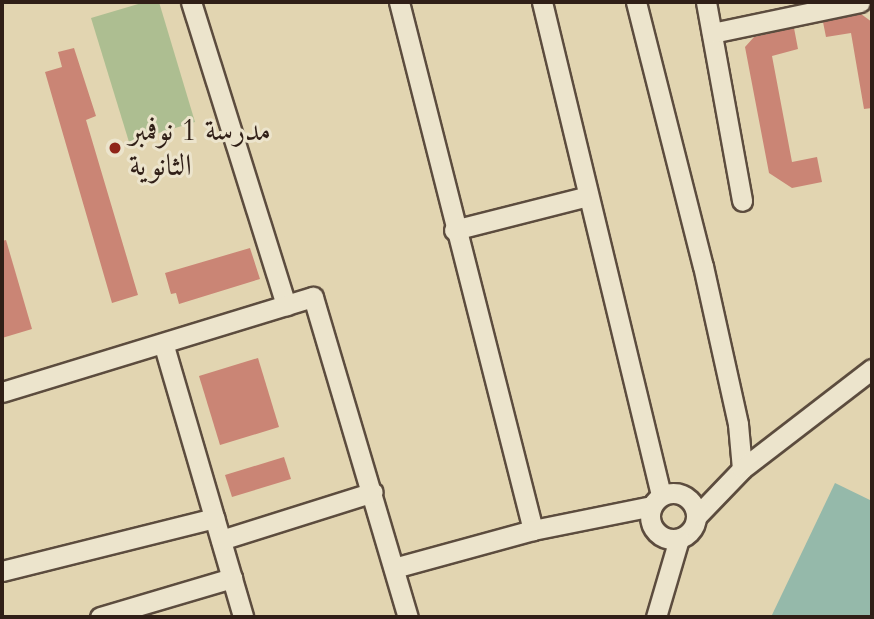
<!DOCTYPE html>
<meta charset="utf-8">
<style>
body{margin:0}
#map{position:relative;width:874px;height:619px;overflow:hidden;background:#e2d5b1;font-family:Cardo,Amiri,serif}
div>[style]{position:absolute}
.green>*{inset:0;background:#adbe91}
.water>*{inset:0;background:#95b9aa}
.building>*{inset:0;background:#ca8575}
.roads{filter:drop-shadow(2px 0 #5c4c3e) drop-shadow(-2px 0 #5c4c3e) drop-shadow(0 2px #5c4c3e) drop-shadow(0 -2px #5c4c3e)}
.minor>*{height:19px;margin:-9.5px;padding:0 9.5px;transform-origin:9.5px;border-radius:9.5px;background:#ece4cc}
.minor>.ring{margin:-9.5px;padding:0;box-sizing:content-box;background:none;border:19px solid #ece4cc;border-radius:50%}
.dots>*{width:19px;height:19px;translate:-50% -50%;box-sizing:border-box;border:4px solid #ece4cc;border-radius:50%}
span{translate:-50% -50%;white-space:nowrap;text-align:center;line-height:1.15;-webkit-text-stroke:6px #ece4cc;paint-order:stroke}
.poi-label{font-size:30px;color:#301f17}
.left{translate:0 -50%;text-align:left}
.frame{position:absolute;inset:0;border:4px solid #301f17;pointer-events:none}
</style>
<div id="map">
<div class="green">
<div style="clip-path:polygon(145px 2px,159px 2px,195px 122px,129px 142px,91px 18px)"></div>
</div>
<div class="water">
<div style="clip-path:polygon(835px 483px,872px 501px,872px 617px,771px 617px)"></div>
</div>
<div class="building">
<div style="clip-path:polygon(861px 14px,872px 22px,872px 108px,864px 109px,851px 33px,826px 37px,823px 22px)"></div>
<div style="clip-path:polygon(794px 28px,798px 49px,772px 56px,792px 162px,817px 157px,822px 182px,792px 188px,769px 173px,745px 47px,754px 37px)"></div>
<div style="clip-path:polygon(74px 48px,96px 116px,86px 120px,138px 295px,112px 303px,45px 72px,62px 67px,58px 52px)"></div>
<div style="clip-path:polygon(6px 240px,32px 329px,2px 338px,2px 241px)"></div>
<div style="clip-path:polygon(250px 248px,260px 279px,179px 304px,176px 293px,171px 294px,165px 273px)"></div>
<div style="clip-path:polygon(258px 358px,279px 427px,220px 445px,199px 376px)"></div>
<div style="clip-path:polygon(284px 457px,291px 479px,232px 497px,225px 475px)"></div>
</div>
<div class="roads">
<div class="minor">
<div style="left:191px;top:2px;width:318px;rotate:72.6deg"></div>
<div style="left:399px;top:2px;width:545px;rotate:75.76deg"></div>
<div style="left:542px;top:2px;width:507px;rotate:76.43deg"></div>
<div style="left:636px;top:2px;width:272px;rotate:75.8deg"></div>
<div style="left:703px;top:266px;width:162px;rotate:77.5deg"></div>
<div style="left:738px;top:424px;width:45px;rotate:84.9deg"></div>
<div style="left:706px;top:2px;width:202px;rotate:79.7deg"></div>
<div style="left:712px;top:33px;width:151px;rotate:-11.8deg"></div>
<div style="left:454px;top:230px;width:138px;rotate:-14.2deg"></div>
<div style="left:164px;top:346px;width:282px;rotate:73.7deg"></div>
<div style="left:2px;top:392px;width:325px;rotate:-17deg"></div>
<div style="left:313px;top:297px;width:334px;rotate:73.5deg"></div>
<div class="ring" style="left:650px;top:493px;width:27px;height:27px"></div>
<div style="left:697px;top:516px;width:65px;rotate:-46.2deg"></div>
<div style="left:742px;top:469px;width:164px;rotate:-37.6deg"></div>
<div style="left:221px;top:540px;width:159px;rotate:-17.5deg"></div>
<div style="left:394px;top:568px;width:144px;rotate:-15.3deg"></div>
<div style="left:533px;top:530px;width:121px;rotate:-11.4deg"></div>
<div style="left:2px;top:571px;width:219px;rotate:-14deg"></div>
<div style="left:100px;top:617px;width:138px;rotate:-16.5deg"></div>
<div style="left:656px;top:617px;width:81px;rotate:-73.6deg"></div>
</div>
</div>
<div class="dots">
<div style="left:115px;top:148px;background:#8f2418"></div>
</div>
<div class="poi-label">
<span class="left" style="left:129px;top:148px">مدرسة 1 نوفمبر<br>الثانوية</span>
</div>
<div class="frame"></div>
</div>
